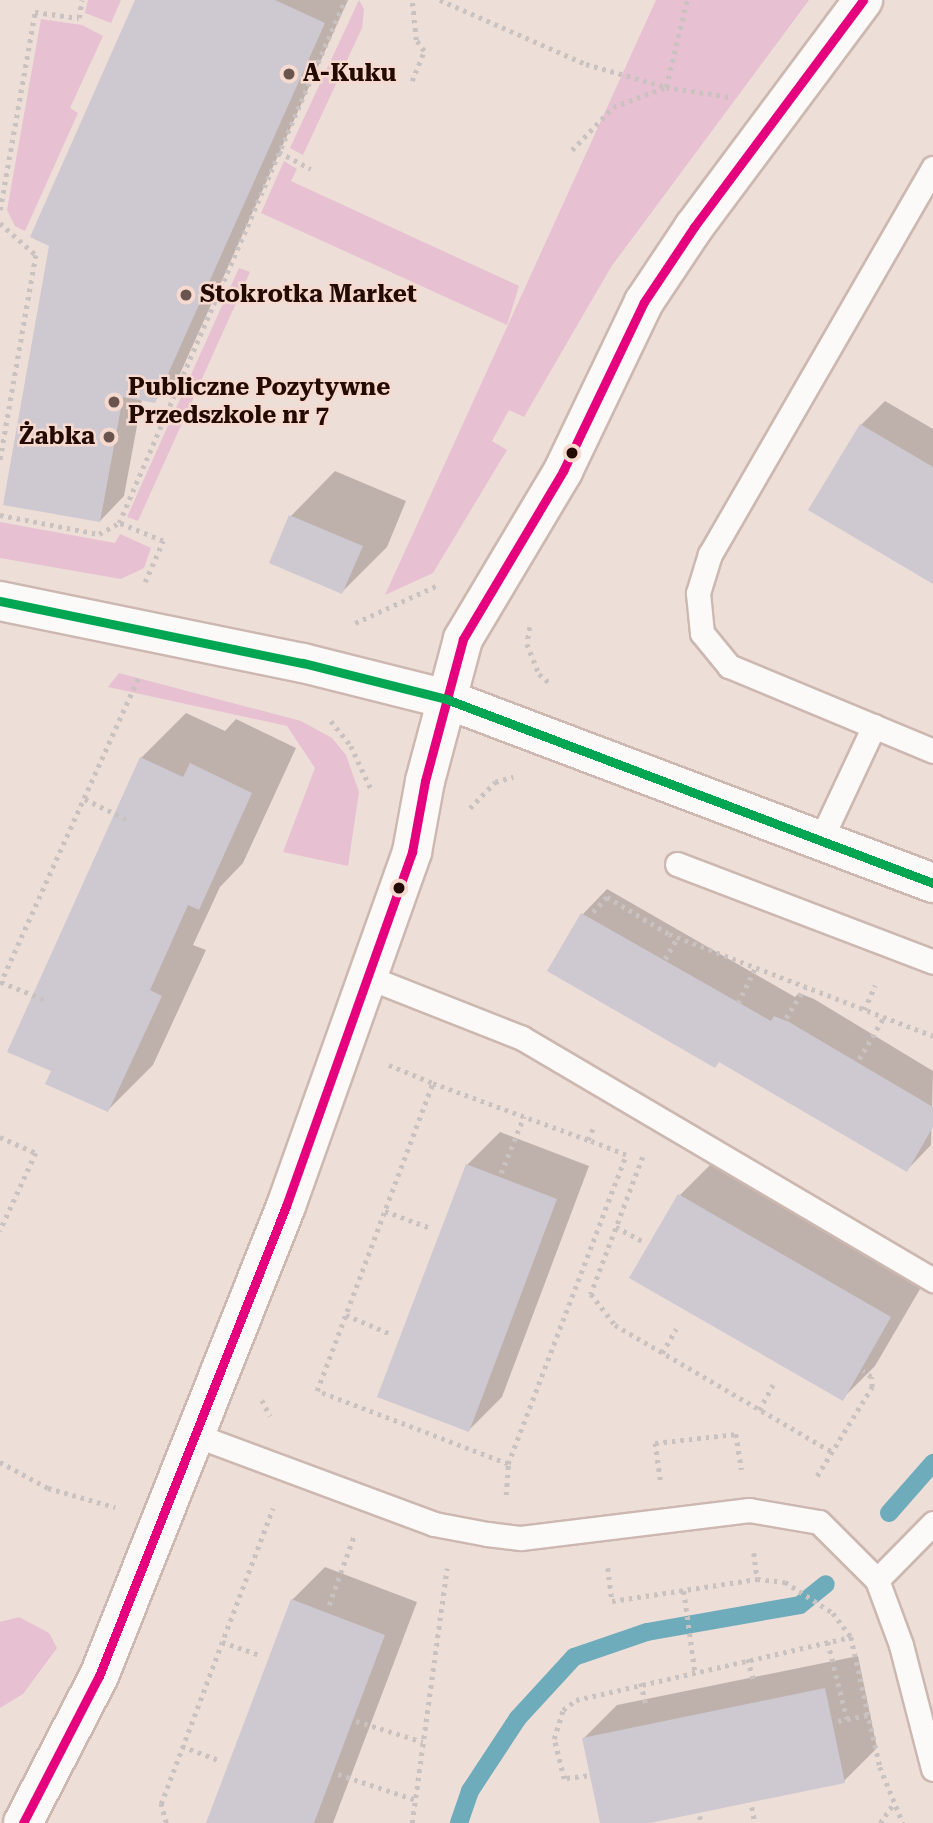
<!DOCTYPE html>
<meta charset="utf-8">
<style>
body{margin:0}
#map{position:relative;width:933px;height:1823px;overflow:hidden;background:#eeded8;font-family:"Roboto Serif",serif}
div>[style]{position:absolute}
.green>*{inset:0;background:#e7c0d2}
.shadow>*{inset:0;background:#0003}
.stream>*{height:18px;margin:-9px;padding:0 9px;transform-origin:9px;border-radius:9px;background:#6eabbb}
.building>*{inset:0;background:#cec8d1}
.path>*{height:4.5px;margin-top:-2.25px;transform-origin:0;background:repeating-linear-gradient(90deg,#c9c2c0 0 3.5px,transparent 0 8.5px)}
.roads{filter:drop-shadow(2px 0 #ccb8b0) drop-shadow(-2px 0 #ccb8b0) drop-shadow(0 2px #ccb8b0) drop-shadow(0 -2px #ccb8b0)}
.lane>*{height:23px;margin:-11.5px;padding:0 11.5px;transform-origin:11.5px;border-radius:11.5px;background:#fcfaf9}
.street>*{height:38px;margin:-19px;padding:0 19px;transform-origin:19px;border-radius:19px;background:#fcfaf9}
.secondary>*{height:38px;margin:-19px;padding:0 19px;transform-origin:19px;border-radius:19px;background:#fcfaf9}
.bus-1>*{height:9px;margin:-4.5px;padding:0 4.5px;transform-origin:4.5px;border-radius:4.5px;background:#e5007d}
.bus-2>*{height:9px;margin:-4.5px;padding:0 4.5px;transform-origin:4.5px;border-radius:4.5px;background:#00a651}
.dots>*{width:19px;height:19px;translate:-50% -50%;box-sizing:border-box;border:4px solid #f7dacf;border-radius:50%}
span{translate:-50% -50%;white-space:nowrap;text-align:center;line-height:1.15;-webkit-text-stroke:5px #f7dacf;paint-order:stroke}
.poi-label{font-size:24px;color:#230b04;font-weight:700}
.left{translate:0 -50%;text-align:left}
.right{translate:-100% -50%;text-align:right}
</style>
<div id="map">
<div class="green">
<div style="clip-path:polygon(88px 0,121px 0,111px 23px,85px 13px)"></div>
<div style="clip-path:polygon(359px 0,364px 9px,362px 28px,303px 155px,290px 148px)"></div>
<div style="clip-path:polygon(656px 0,809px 0,611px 267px,524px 417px,509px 410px,492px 441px,507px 450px,433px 573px,385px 595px)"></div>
<div style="clip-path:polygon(41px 19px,82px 25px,103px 36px,70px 108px,78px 113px,25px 231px,15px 226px,7px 210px)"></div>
<div style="clip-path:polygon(284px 161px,297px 169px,291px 181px,519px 286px,507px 325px,261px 213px)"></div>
<div style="clip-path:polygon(239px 268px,250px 272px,138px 521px,127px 517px)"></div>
<div style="clip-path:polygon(0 522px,115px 543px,120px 534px,151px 548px,144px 568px,121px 579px,0 558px)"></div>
<div style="clip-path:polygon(119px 673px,301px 721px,332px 738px,346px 755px,359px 792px,348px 866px,283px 852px,315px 768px,287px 726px,108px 687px)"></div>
<div style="clip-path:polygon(19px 1617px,49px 1633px,57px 1648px,23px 1694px,0 1708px,0 1622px)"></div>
</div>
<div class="shadow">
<div style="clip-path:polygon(137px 0,348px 0,179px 376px,154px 401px,142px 399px,124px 496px,100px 521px,51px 245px)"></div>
<div style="clip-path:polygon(885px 401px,933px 429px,933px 583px,861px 425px)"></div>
<div style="clip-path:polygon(335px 471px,406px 501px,387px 547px,342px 592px,291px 516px)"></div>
<div style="clip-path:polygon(186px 713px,225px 731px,236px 719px,296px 748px,243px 863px,220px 887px,193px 945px,206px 950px,153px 1065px,108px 1110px,141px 758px)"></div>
<div style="clip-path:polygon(607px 889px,795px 997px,799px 993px,814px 999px,933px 1071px,931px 1145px,907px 1170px,720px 1060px,550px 970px,583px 914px)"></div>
<div style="clip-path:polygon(500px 1132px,589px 1166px,502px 1397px,469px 1430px,467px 1165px)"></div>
<div style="clip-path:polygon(713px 1162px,923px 1284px,875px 1366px,842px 1399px,680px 1195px)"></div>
<div style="clip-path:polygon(325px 1567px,417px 1602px,333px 1823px,207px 1823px,292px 1600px)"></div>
<div style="clip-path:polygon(858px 1656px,877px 1748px,844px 1781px,641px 1823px,601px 1823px,584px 1738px,617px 1705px)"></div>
</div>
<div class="stream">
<div style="left:889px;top:1513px;width:67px;rotate:-48.7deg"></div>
<div style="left:459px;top:1823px;width:34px;rotate:-71deg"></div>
<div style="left:470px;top:1791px;width:87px;rotate:-56.7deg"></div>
<div style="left:518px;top:1718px;width:83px;rotate:-47.4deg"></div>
<div style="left:574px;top:1657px;width:77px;rotate:-18.9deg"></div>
<div style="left:647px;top:1632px;width:155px;rotate:-10deg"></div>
<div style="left:800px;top:1605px;width:33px;rotate:-39deg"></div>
</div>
<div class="building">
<div style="clip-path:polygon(135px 0,275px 0,325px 23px,155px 403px,123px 397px,100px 522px,3px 505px,49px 246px,30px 237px)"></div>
<div style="clip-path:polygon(860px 424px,933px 467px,933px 584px,808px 510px)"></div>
<div style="clip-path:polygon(289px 515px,363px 546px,342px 594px,269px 563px)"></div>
<div style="clip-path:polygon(140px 757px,183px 777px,190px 763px,252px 793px,199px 910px,188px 905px,150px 990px,162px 996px,108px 1112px,45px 1084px,51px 1071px,7px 1052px)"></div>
<div style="clip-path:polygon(581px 913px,771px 1021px,774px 1016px,789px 1022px,933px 1107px,933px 1127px,907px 1172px,719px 1062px,715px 1068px,547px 971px)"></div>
<div style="clip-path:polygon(466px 1164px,557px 1199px,469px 1432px,377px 1397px)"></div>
<div style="clip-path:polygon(678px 1194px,891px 1317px,843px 1401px,629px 1278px)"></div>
<div style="clip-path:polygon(291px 1599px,385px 1635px,314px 1823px,206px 1823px)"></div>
<div style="clip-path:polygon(825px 1688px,845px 1783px,650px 1823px,600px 1823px,582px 1738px)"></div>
</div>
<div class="path">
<div style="left:440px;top:0;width:159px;rotate:23.7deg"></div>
<div style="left:586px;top:64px;width:83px;rotate:16deg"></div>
<div style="left:666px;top:87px;width:89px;rotate:-76.4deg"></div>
<div style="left:412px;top:81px;width:32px;rotate:-68deg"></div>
<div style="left:424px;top:51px;width:14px;rotate:-126deg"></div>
<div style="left:416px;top:40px;width:40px;rotate:-95.7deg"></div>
<div style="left:572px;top:150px;width:59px;rotate:-46.4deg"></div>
<div style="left:613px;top:107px;width:57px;rotate:-20.7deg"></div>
<div style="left:666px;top:87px;width:65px;rotate:8.9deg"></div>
<div style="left:279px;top:152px;width:36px;rotate:28deg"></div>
<div style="left:0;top:210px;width:201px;rotate:-80deg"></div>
<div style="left:35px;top:12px;width:44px;rotate:7.8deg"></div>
<div style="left:79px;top:18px;width:18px;rotate:-81deg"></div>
<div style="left:0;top:223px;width:48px;rotate:41.6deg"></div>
<div style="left:36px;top:255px;width:209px;rotate:99.9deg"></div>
<div style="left:0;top:515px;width:101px;rotate:10.9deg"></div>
<div style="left:99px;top:534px;width:23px;rotate:-29deg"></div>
<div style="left:145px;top:582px;width:45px;rotate:-66.3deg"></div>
<div style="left:163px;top:541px;width:48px;rotate:-157.8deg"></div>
<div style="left:119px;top:523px;width:570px;rotate:-66.63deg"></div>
<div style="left:355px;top:623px;width:89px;rotate:-24.6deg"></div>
<div style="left:530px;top:627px;width:17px;rotate:100deg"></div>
<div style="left:527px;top:644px;width:32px;rotate:68deg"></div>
<div style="left:539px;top:674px;width:16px;rotate:40deg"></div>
<div style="left:331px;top:721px;width:32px;rotate:51deg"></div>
<div style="left:351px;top:746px;width:50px;rotate:65deg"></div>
<div style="left:85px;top:799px;width:46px;rotate:26deg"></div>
<div style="left:470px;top:808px;width:36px;rotate:-46deg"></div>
<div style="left:495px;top:782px;width:19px;rotate:-16deg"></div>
<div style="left:593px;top:912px;width:21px;rotate:-47deg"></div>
<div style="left:607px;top:897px;width:72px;rotate:30.8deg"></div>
<div style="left:669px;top:934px;width:283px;rotate:21.1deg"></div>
<div style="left:665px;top:959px;width:24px;rotate:-60deg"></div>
<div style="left:1px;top:982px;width:48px;rotate:22.2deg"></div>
<div style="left:0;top:984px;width:336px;rotate:-65.7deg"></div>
<div style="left:738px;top:1003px;width:39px;rotate:-64deg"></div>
<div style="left:864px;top:1010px;width:27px;rotate:-66deg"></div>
<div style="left:786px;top:1018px;width:36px;rotate:-58deg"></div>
<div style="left:859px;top:1059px;width:49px;rotate:-59.2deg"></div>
<div style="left:389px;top:1065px;width:48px;rotate:22.2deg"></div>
<div style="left:0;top:1137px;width:39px;rotate:24deg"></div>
<div style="left:36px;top:1153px;width:86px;rotate:114.8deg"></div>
<div style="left:643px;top:1157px;width:147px;rotate:110.8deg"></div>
<div style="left:591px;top:1294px;width:39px;rotate:52deg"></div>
<div style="left:615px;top:1325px;width:251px;rotate:30.3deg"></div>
<div style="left:501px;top:1173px;width:61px;rotate:-68deg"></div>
<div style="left:385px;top:1211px;width:48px;rotate:20.7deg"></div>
<div style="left:616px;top:1227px;width:32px;rotate:28deg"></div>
<div style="left:346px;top:1315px;width:49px;rotate:22.9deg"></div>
<div style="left:662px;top:1353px;width:28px;rotate:-60deg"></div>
<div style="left:262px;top:1400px;width:18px;rotate:63deg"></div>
<div style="left:759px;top:1410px;width:29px;rotate:-61deg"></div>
<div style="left:0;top:1462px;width:55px;rotate:28.4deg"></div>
<div style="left:48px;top:1488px;width:70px;rotate:15.8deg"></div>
<div style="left:508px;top:1464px;width:204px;rotate:-159.1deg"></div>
<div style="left:317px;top:1391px;width:329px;rotate:-69.4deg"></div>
<div style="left:433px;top:1083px;width:165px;rotate:20.2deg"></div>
<div style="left:817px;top:1476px;width:105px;rotate:-58.3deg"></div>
<div style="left:872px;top:1387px;width:10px;rotate:-96deg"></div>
<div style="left:871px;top:1377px;width:10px;rotate:-143deg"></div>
<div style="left:660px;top:1480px;width:37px;rotate:-98deg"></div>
<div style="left:655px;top:1443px;width:81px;rotate:-6.3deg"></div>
<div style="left:736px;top:1434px;width:36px;rotate:81deg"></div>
<div style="left:506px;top:1495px;width:31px;rotate:-86deg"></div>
<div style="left:508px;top:1464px;width:331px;rotate:-69.1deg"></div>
<div style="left:626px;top:1155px;width:41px;rotate:-158.5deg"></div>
<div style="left:588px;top:1140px;width:13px;rotate:-67deg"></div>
<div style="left:754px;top:1553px;width:26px;rotate:83deg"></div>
<div style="left:608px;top:1568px;width:33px;rotate:83deg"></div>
<div style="left:612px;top:1601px;width:147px;rotate:-8.6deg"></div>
<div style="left:757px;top:1579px;width:28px;rotate:6deg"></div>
<div style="left:785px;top:1582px;width:57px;rotate:32.9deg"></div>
<div style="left:833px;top:1613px;width:30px;rotate:53deg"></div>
<div style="left:851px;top:1637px;width:133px;rotate:77.4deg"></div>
<div style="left:880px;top:1767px;width:61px;rotate:67.7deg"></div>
<div style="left:684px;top:1591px;width:81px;rotate:82.2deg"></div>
<div style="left:329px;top:1605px;width:73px;rotate:-70.1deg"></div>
<div style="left:222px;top:1642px;width:39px;rotate:19deg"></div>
<div style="left:828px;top:1642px;width:79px;rotate:76.1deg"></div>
<div style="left:847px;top:1719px;width:21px;rotate:-11deg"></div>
<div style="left:748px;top:1659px;width:23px;rotate:75deg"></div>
<div style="left:641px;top:1683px;width:23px;rotate:77deg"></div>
<div style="left:356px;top:1721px;width:70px;rotate:17.4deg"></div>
<div style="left:838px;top:1721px;width:9px;rotate:-13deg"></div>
<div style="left:182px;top:1746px;width:40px;rotate:21deg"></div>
<div style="left:338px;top:1774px;width:82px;rotate:18.4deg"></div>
<div style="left:587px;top:1776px;width:23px;rotate:173deg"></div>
<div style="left:564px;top:1779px;width:41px;rotate:-104deg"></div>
<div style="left:554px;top:1739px;width:30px;rotate:-73deg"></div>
<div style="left:563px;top:1710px;width:16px;rotate:-38deg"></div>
<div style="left:576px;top:1700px;width:282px;rotate:-12.9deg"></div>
<div style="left:752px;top:1807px;width:16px;rotate:79deg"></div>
<div style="left:700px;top:1816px;width:7px;rotate:82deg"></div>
<div style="left:166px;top:1823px;width:20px;rotate:-105deg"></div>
<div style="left:161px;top:1804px;width:316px;rotate:-69.3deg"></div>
<div style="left:412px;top:1823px;width:257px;rotate:-82.2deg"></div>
<div style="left:880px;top:1823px;width:24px;rotate:-55deg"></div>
</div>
<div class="roads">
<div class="lane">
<div style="left:933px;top:168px;width:446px;rotate:120deg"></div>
<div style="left:710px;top:554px;width:41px;rotate:107.1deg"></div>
<div style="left:698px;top:593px;width:40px;rotate:84.3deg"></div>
<div style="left:702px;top:633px;width:43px;rotate:50.7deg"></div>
<div style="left:729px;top:666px;width:221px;rotate:22.6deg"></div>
<div style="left:821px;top:839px;width:125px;rotate:-64.9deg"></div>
<div style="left:677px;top:864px;width:274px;rotate:20.9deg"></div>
<div style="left:370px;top:978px;width:163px;rotate:21.5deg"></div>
<div style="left:522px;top:1038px;width:477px;rotate:30.5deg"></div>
<div style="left:195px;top:1435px;width:255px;rotate:20.4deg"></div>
<div style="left:434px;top:1524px;width:54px;rotate:10.7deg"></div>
<div style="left:487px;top:1534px;width:34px;rotate:7deg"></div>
<div style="left:521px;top:1538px;width:230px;rotate:-7deg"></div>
<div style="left:749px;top:1510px;width:71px;rotate:9.7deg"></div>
<div style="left:819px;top:1522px;width:82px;rotate:45deg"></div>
<div style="left:877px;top:1580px;width:69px;rotate:69.7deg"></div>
<div style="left:901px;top:1645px;width:128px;rotate:75.5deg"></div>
<div style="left:877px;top:1580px;width:80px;rotate:-45.5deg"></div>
</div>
<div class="street">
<div style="left:0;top:601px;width:309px;rotate:11.6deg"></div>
<div style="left:303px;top:663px;width:147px;rotate:14.1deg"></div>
<div style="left:446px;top:699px;width:521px;rotate:20.7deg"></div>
</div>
<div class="secondary">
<div style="left:23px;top:1823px;width:165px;rotate:-62.7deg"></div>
<div style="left:99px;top:1676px;width:506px;rotate:-68.3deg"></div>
<div style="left:286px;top:1206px;width:376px;rotate:-70.4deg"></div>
<div style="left:412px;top:852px;width:72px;rotate:-79.6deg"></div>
<div style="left:425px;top:781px;width:147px;rotate:-75deg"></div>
<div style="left:463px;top:639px;width:196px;rotate:-59.2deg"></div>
<div style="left:563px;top:471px;width:187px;rotate:-64.4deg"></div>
<div style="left:644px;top:302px;width:90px;rotate:-56.3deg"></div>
<div style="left:694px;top:227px;width:283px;rotate:-53.3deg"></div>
</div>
</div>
<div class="bus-1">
<div style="left:23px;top:1823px;width:165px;rotate:-62.7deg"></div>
<div style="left:99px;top:1676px;width:506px;rotate:-68.3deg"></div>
<div style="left:286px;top:1206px;width:376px;rotate:-70.4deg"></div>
<div style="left:412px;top:852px;width:72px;rotate:-79.6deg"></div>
<div style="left:425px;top:781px;width:147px;rotate:-75deg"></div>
<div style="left:463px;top:639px;width:196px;rotate:-59.2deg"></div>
<div style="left:563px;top:471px;width:187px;rotate:-64.4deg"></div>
<div style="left:644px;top:302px;width:90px;rotate:-56.3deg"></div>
<div style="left:694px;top:227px;width:283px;rotate:-53.3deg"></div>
</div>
<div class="bus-2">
<div style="left:0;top:601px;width:309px;rotate:11.6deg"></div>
<div style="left:303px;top:663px;width:147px;rotate:14.1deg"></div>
<div style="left:446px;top:699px;width:521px;rotate:20.7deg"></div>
</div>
<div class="dots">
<div style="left:289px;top:74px;background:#6a554e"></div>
<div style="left:186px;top:295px;background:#6a554e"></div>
<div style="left:114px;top:402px;background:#6a554e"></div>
<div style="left:109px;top:437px;background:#6a554e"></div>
<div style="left:572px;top:453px;background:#230b04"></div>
<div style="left:399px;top:888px;background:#230b04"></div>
</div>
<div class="poi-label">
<span class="left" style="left:303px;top:74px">A-Kuku</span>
<span class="left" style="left:200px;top:295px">Stokrotka Market</span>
<span class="left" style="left:128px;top:402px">Publiczne Pozytywne<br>Przedszkole nr 7</span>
<span class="right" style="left:95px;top:437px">Żabka</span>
</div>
</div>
